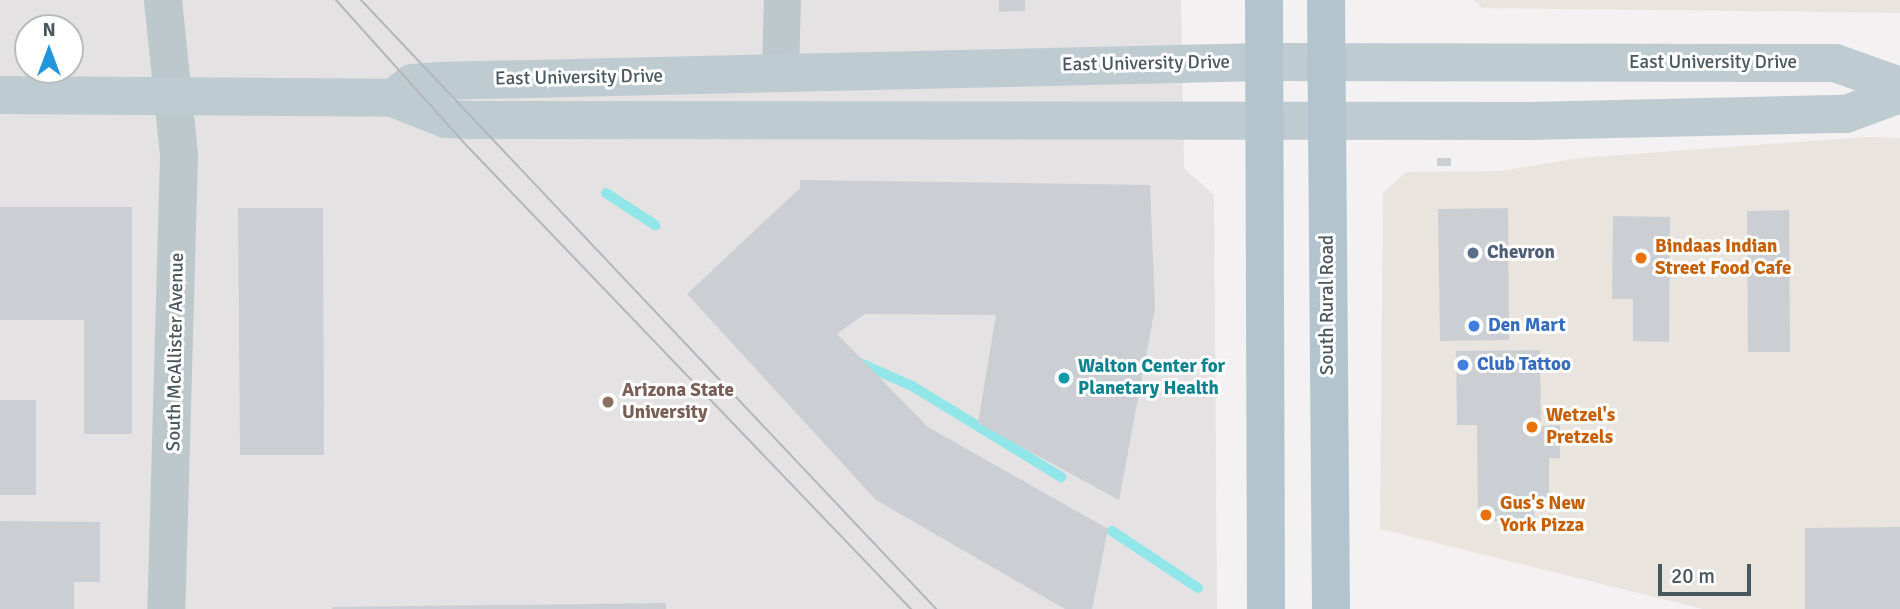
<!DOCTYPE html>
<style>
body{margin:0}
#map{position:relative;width:1900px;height:609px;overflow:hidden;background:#f3f1f1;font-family:Signika,sans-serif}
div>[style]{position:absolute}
.commercial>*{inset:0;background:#eae4de}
.education>*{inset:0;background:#e4e2e3}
.stream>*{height:10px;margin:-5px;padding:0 5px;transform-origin:5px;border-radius:5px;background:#91e6e9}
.building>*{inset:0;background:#cbcfd3}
.minor>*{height:37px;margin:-18.5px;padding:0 18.5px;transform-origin:18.5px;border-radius:18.5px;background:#bdc8cd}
.tertiary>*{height:38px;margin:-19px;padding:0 19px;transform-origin:19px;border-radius:19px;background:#bdc8cd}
.secondary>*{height:38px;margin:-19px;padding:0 19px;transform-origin:19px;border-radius:19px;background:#becbd1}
.primary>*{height:38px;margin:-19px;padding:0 19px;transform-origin:19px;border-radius:19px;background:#b2c5ce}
.tram>*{height:2px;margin:-1px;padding:0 1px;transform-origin:1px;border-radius:1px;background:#b3b7bb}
.dots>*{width:19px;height:19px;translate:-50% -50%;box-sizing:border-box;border:4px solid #fff;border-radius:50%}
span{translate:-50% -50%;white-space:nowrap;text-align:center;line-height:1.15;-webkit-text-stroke:6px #fff;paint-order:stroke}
.street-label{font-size:19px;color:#49585e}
.food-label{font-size:19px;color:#c56008;font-weight:700}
.left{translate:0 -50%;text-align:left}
.service-label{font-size:19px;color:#4e5e75;font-weight:700}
.shop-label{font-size:19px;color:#366cbe;font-weight:700}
.culture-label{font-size:19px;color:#0d838f;font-weight:700}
.education-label{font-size:19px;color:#785e54;font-weight:700}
.north{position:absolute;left:14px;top:14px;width:70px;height:70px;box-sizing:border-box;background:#fff;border:2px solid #b6bcbf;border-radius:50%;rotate:0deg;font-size:19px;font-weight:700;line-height:28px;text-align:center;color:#49585e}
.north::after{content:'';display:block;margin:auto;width:24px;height:32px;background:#2295dc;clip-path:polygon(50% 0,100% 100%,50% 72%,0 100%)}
.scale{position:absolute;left:1658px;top:564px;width:93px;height:32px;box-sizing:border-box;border:4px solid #49585e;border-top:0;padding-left:9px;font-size:21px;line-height:24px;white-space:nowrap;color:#49585e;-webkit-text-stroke:5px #fff;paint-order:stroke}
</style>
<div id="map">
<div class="commercial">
<div style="clip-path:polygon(1474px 0,1900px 0,1900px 13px,1482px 8px)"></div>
<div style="clip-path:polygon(1865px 137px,1900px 138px,1900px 609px,1703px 609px,1380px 529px,1383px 193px,1406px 172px,1501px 171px,1579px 158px)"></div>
</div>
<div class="education">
<div style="clip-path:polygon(evenodd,0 0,1181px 0,1184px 168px,1214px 195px,1217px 609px,0 609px,0 0,28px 28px,70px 28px,70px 70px,28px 70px,28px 28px)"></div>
</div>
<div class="stream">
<div style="left:606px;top:193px;width:59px;rotate:33.1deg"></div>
<div style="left:858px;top:362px;width:59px;rotate:24deg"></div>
<div style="left:912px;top:386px;width:175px;rotate:31.4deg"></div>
<div style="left:1112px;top:531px;width:103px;rotate:33.5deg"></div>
</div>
<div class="building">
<div style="clip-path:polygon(999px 0,1025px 0,1025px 11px,999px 12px)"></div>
<div style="clip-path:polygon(1437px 158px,1451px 158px,1451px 166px,1437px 166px)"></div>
<div style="clip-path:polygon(800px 180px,1150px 185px,1155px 308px,1119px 500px,978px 423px,996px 315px,865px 314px,837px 334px,928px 427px,1108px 529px,1092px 609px,1065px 609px,876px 500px,687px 294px,800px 188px)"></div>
<div style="clip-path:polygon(0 207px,132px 207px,132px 434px,84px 434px,84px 320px,0 320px)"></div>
<div style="clip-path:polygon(238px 208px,323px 208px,324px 455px,240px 455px)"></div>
<div style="clip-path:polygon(1508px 208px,1509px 340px,1440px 341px,1438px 209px)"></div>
<div style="clip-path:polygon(1789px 210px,1790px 352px,1748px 352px,1747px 211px)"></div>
<div style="clip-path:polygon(1613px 216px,1670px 217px,1669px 342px,1633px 341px,1633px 299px,1612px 299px)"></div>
<div style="clip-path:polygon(1540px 350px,1541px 426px,1560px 425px,1560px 458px,1549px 458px,1549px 500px,1534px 508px,1535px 521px,1478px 521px,1477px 425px,1457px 425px,1456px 351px)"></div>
<div style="clip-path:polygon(0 400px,36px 400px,36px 495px,0 495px)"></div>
<div style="clip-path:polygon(0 521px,100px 522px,100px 582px,74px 582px,74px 609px,0 609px)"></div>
<div style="clip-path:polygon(1900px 527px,1900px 609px,1805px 609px,1805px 528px)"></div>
<div style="clip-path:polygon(666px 603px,666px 609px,332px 609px,332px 607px)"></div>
</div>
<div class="minor">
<div style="left:780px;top:70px;width:70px;rotate:-88.4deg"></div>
</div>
<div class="tertiary">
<div style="left:163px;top:0;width:157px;rotate:84.1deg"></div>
<div style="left:179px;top:156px;width:453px;rotate:91.6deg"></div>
</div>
<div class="secondary">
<div style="left:0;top:95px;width:393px;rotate:0.4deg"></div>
<div style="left:393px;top:98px;width:57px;rotate:21.6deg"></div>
<div style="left:446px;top:119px;width:28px;rotate:2deg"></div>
<div style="left:474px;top:120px;width:1055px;rotate:0.05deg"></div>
<div style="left:1529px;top:121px;width:317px;rotate:-1.3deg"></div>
<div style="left:1846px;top:114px;width:58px;rotate:-20.3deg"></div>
<div style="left:393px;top:98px;width:24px;rotate:-38deg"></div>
<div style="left:412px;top:83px;width:26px;rotate:-4deg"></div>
<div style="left:438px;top:81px;width:826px;rotate:-1.32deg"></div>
<div style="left:1264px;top:62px;width:571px;rotate:0.1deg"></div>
<div style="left:1835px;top:63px;width:69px;rotate:19.5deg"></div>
</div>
<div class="primary">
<div style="left:1264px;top:0;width:609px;rotate:89.81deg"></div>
<div style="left:1326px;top:0;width:609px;rotate:89.53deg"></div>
</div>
<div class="tram">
<div style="left:336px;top:0;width:199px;rotate:48.1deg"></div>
<div style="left:469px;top:148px;width:639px;rotate:46.21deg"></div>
<div style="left:361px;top:0;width:838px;rotate:46.64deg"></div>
</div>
<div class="dots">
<div style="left:1473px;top:253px;background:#5c6f8a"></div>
<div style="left:1641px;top:258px;background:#e8710a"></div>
<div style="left:1474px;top:326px;background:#3f7fe0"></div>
<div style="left:1463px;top:365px;background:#3f7fe0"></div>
<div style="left:1064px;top:378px;background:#0f9aa8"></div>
<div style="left:608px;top:402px;background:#8d6e63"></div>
<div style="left:1532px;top:427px;background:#e8710a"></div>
<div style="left:1486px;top:515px;background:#e8710a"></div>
</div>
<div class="street-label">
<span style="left:1713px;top:63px">East University Drive</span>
<span style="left:1146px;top:64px;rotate:-1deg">East University Drive</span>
<span style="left:579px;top:78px;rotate:-1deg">East University Drive</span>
<span style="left:1328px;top:305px;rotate:-90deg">South Rural Road</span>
<span style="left:176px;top:352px;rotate:-89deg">South McAllister Avenue</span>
</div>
<div class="food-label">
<span class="left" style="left:1655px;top:258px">Bindaas Indian<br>Street Food Cafe</span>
<span class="left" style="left:1546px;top:427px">Wetzel's<br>Pretzels</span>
<span class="left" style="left:1500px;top:515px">Gus's New<br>York Pizza</span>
</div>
<div class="service-label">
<span class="left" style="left:1487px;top:253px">Chevron</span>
</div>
<div class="shop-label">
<span class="left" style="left:1488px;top:326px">Den Mart</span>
<span class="left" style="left:1477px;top:365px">Club Tattoo</span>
</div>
<div class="culture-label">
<span class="left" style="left:1078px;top:378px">Walton Center for<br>Planetary Health</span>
</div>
<div class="education-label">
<span class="left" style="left:622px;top:402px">Arizona State<br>University</span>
</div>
<div class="north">N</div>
<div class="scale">20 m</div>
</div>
